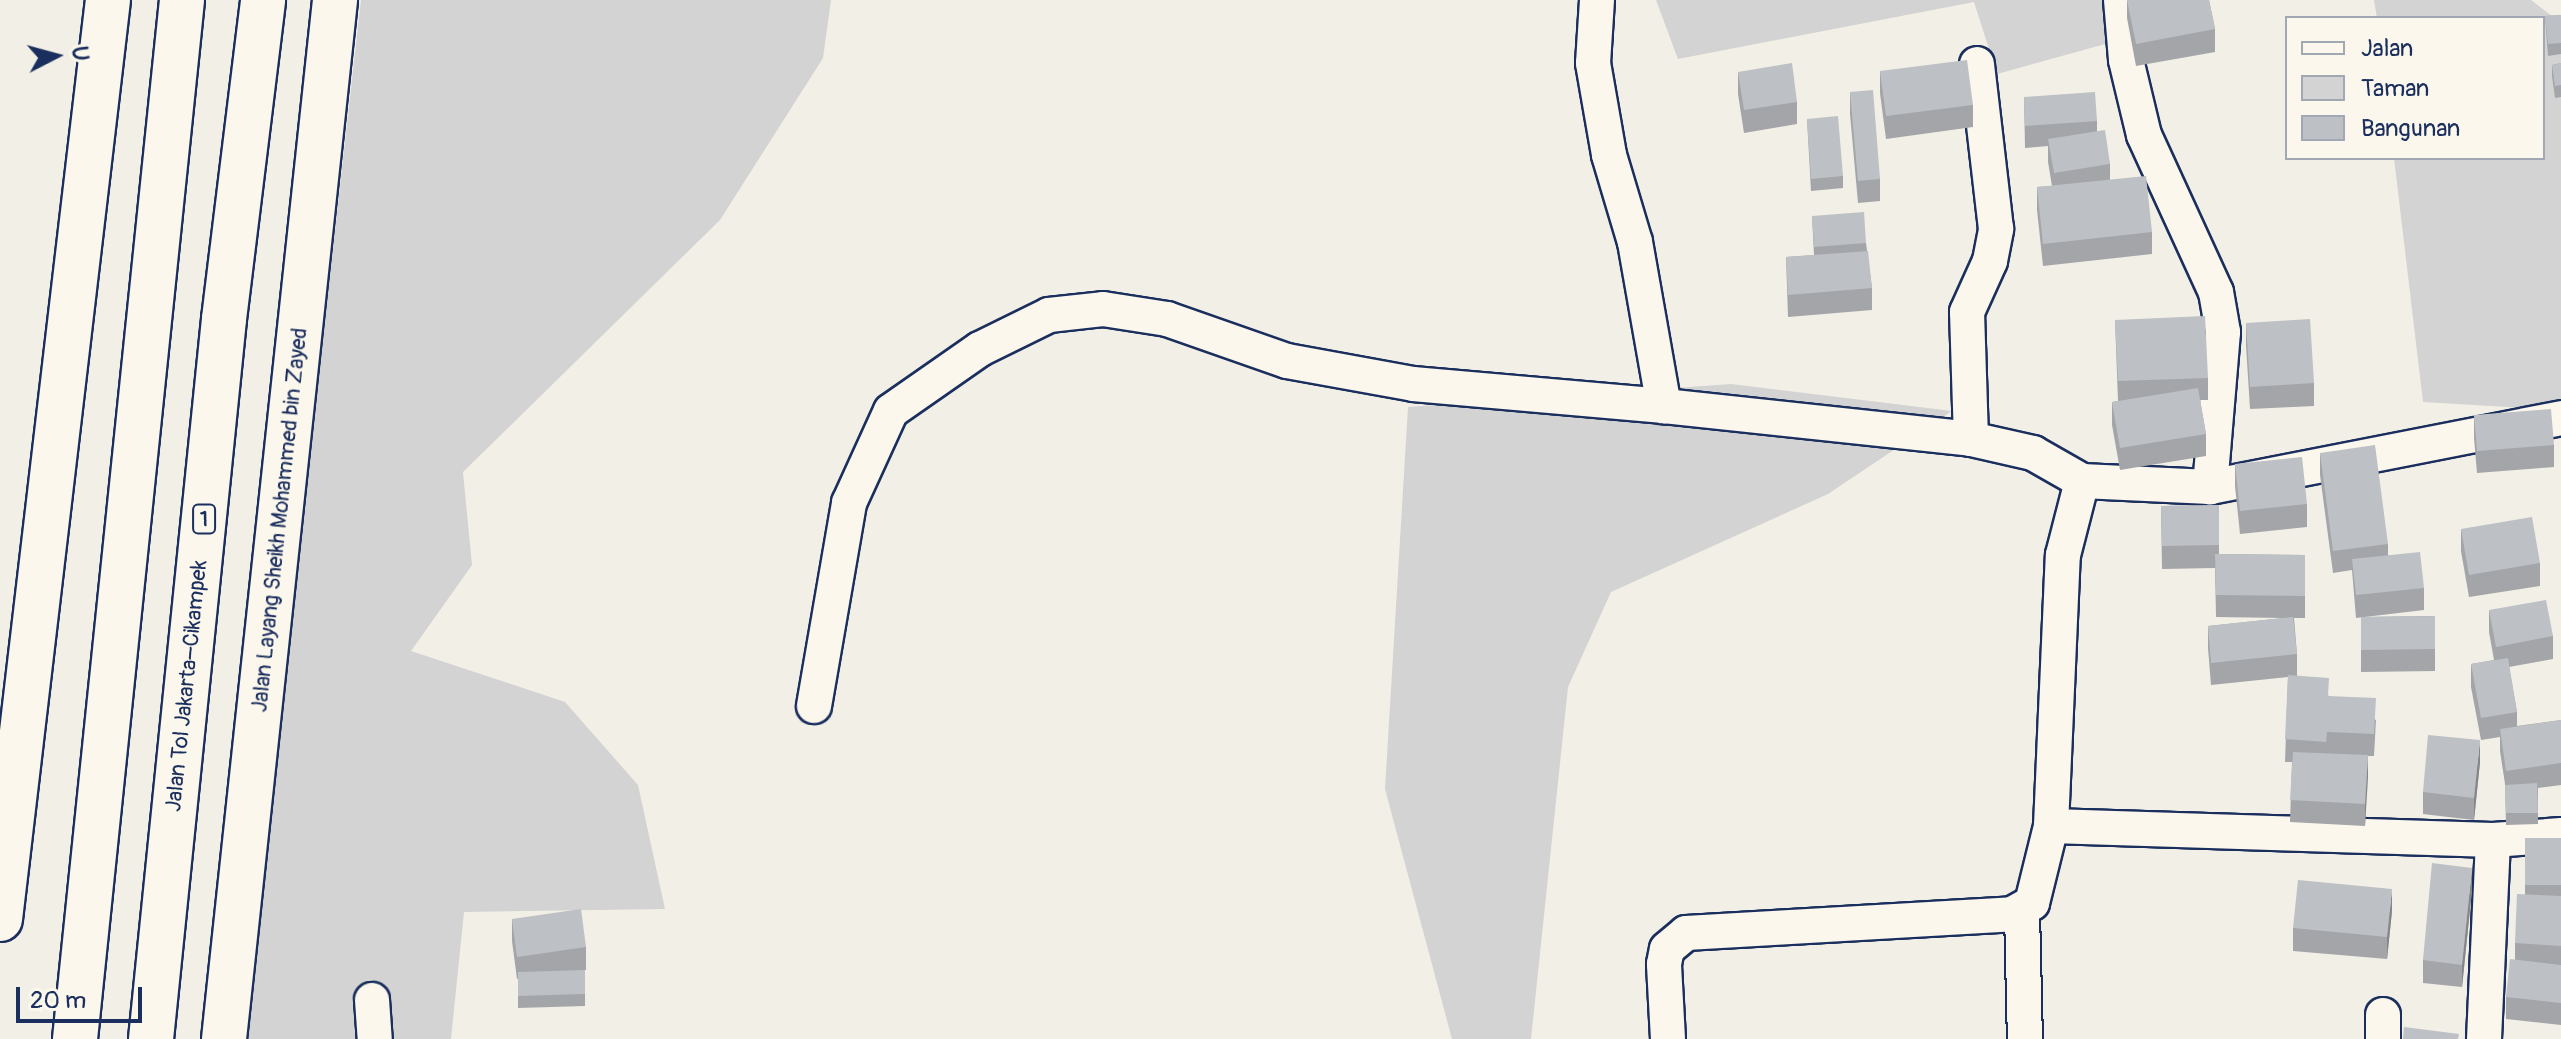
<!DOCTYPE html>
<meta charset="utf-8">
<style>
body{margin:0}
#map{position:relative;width:2561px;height:1039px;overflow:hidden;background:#f2efe6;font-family:Pangolin,sans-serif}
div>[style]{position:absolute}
.green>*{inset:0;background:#d2d3d2}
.roads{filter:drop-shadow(2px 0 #1b2f5e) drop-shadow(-2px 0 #1b2f5e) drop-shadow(0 2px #1b2f5e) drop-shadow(0 -2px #1b2f5e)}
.minor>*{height:34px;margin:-17px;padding:0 17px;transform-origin:17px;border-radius:17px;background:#fbf7ec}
.motorway>*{height:44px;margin:-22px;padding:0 22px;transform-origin:22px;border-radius:22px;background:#fbf7ec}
.wall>*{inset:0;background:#a3a5a9}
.shaded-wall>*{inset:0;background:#848689}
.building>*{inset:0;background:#bdc0c4}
span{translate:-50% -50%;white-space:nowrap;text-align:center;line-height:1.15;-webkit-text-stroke:7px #fbf7ec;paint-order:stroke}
.shield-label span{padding:2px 6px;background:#fbf7ec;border:2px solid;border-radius:6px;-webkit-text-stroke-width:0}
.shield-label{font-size:20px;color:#1b2f5e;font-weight:700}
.street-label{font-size:22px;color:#1b2f5e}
.legend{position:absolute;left:2285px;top:16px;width:260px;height:144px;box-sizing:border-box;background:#fbf7ec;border:2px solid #a1a7b3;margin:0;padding:10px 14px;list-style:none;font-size:24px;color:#1b2f5e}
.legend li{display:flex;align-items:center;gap:16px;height:40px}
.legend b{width:40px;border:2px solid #a1a7b3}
.north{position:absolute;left:16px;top:16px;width:80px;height:80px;-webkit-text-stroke:6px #fbf7ec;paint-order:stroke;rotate:84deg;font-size:22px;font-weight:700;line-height:32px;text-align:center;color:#1b2f5e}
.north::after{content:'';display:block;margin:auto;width:28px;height:36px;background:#1b2f5e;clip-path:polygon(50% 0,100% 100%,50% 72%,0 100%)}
.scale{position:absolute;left:16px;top:987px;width:126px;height:36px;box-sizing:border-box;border:4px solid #1b2f5e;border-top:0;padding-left:10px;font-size:24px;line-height:28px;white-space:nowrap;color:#1b2f5e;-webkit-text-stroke:6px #fbf7ec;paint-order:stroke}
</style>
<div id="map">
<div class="green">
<div style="clip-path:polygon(361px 0,831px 0,823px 58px,720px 220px,463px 472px,472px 565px,411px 651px,565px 702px,638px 785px,665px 909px,464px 912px,451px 1039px,244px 1039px)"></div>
<div style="clip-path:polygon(1656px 0,2123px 0,2127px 38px,1997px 74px,1974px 2px,1678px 59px)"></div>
<div style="clip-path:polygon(2374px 0,2531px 0,2561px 23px,2561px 410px,2423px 402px,2394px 158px,2543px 158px,2543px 18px,2377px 18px)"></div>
<div style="clip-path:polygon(1731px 384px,1952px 411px,1828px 494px,1611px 592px,1568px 687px,1531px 1039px,1452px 1039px,1385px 789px,1408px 407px)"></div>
</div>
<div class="roads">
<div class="minor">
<div style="left:1597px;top:0;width:63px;rotate:93.6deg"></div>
<div style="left:1593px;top:63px;width:93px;rotate:80.1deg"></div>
<div style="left:1609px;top:155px;width:91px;rotate:73.4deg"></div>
<div style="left:1635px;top:242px;width:167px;rotate:80deg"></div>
<div style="left:1664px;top:406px;width:309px;rotate:6.1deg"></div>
<div style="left:1971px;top:439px;width:64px;rotate:12.7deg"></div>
<div style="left:2033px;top:453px;width:56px;rotate:29.7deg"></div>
<div style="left:2082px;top:481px;width:128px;rotate:2.7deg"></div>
<div style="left:2210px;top:487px;width:358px;rotate:-11.1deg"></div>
<div style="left:2121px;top:0;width:60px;rotate:85.2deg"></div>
<div style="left:2126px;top:60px;width:77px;rotate:76.5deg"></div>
<div style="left:2144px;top:135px;width:173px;rotate:65.4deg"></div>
<div style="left:2216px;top:292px;width:41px;rotate:80.1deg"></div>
<div style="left:2223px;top:332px;width:156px;rotate:94.8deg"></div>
<div style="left:1971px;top:439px;width:127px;rotate:-91.8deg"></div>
<div style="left:1967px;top:312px;width:56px;rotate:-65.7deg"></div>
<div style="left:1990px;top:261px;width:33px;rotate:-79deg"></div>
<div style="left:1996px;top:229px;width:166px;rotate:-96.6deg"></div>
<div style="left:814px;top:706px;width:206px;rotate:-80.2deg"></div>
<div style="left:849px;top:503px;width:101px;rotate:-65.5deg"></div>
<div style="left:891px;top:411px;width:108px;rotate:-34.9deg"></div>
<div style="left:980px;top:349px;width:77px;rotate:-26.2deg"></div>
<div style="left:1049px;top:315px;width:54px;rotate:-6.3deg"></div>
<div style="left:1103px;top:309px;width:65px;rotate:8.9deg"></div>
<div style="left:1167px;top:319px;width:127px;rotate:19.3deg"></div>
<div style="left:1287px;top:361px;width:128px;rotate:10.3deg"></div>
<div style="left:1413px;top:384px;width:252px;rotate:5deg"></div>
<div style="left:2051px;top:826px;width:442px;rotate:1.8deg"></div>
<div style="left:2493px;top:840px;width:68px;rotate:-4.2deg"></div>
<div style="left:2022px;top:911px;width:128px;rotate:88.7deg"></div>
<div style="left:372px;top:1000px;width:39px;rotate:86deg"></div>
<div style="left:1668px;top:1039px;width:75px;rotate:-93.1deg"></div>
<div style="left:1664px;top:964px;width:15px;rotate:-79deg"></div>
<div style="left:1667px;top:949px;width:25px;rotate:-40deg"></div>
<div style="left:1686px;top:933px;width:327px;rotate:-3.3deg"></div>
<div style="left:2012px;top:914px;width:23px;rotate:-29deg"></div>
<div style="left:2032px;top:903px;width:79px;rotate:-76.1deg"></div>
<div style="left:2051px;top:826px;width:271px;rotate:-87.5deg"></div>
<div style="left:2063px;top:555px;width:76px;rotate:-75.6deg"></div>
<div style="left:2383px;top:1039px;width:24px;rotate:-90deg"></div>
<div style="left:2484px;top:1039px;width:199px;rotate:-87.4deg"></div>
</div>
<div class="motorway">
<div style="left:0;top:919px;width:925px;rotate:-83.3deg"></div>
<div style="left:75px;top:1039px;width:1044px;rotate:-84.12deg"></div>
<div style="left:151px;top:1039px;width:724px;rotate:-84.21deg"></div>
<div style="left:224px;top:319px;width:321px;rotate:-83deg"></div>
<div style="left:224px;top:1039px;width:1045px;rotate:-83.9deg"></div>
</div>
</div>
<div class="wall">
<div style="clip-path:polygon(2127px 0,2209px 0,2215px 29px,2215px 52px,2136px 66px,2127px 18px)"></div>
<div style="clip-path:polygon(2561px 15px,2561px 54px,2548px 56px,2545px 16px)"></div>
<div style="clip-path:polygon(2561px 63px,2561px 97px,2555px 98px,2552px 76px,2552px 65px)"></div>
<div style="clip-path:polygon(1880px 71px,1973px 105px,1973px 127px,1886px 139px,1880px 93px)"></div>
<div style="clip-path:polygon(1738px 72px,1797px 102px,1797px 124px,1744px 133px,1738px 94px)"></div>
<div style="clip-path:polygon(1850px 92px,1880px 179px,1880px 201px,1858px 203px,1850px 114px)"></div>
<div style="clip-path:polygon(2024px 97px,2097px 121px,2097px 131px,2110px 164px,2110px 180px,2152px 232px,2152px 254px,2043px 266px,2037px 210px,2037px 187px,2052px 186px,2048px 162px,2048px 146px,2025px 148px)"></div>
<div style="clip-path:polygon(1807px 119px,1843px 176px,1843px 188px,1811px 191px)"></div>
<div style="clip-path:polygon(1812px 216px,1866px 243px,1872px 288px,1872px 310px,1788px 317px,1786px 257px,1814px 255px)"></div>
<div style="clip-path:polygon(2115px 320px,2208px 378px,2208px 400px,2200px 400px,2206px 434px,2206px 456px,2120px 470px,2112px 425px,2112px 402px,2118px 401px)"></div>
<div style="clip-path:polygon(2246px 323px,2314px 383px,2314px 406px,2250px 409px,2246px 345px)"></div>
<div style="clip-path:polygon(2474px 415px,2554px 445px,2554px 467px,2477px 473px,2474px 438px)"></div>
<div style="clip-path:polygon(2320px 453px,2388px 544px,2388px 555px,2424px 588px,2424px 610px,2356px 618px,2352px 570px,2333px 573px,2320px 475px)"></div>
<div style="clip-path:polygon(2235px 464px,2307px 504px,2307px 527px,2240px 534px,2235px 486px)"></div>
<div style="clip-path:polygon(2219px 505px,2219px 554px,2305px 555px,2305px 618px,2294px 618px,2297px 654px,2297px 676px,2329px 696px,2376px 720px,2374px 756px,2368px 756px,2365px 826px,2290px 822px,2292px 762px,2285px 762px,2288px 677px,2211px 685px,2208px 648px,2208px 626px,2283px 618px,2216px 617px,2215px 568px,2162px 569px,2161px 506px)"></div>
<div style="clip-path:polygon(2461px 529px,2540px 563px,2540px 586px,2469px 597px,2461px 551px)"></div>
<div style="clip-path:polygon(2489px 610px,2553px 636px,2553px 659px,2509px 667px,2517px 712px,2517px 726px,2561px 720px,2561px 785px,2538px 788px,2538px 824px,2506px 825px,2505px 784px,2500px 751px,2500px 737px,2481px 740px,2471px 687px,2471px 664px,2494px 660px,2489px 632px)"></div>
<div style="clip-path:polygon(2435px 616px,2435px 671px,2361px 672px,2361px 617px)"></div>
<div style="clip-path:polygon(2480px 762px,2474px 820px,2423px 814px,2423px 792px)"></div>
<div style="clip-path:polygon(2525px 838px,2561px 838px,2561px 1025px,2506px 1019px,2506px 997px,2515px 959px,2515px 943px,2525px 895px)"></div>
<div style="clip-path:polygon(2472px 890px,2462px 987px,2423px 983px,2423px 960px)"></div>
<div style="clip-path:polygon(2392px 911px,2387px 959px,2293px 951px,2293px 928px)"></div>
<div style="clip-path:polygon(512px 919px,586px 947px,586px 970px,585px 970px,585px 1006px,518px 1008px,518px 979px,517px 979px,512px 941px)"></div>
</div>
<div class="shaded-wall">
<div style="clip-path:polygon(2480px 740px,2480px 762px,2474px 820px,2474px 798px)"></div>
<div style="clip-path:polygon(2368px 755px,2368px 778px,2365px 826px,2365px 804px)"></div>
<div style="clip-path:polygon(2472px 868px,2472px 890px,2462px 987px,2462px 965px)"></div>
<div style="clip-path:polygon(2392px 889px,2392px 911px,2387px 959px,2387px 937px)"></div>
</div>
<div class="building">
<div style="clip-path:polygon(2127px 0,2209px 0,2215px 29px,2136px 44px)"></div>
<div style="clip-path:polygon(2561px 15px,2561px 43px,2548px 44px,2545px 16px)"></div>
<div style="clip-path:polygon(1967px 60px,1973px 105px,1886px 116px,1880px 71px)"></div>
<div style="clip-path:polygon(1792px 63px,1797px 102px,1744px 110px,1738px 72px)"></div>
<div style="clip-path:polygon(2561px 63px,2561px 85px,2555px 86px,2552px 65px)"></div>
<div style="clip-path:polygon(1873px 90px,1880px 179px,1858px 181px,1850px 92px)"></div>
<div style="clip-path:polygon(2095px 92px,2097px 121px,2025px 126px,2024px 97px)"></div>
<div style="clip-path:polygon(1838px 116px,1843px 176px,1811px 179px,1807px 119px)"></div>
<div style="clip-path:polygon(2105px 130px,2110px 164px,2054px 173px,2048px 139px)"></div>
<div style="clip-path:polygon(2146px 176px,2152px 232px,2043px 244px,2037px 187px)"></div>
<div style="clip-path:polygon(1864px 212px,1866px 243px,1814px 247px,1812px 216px)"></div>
<div style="clip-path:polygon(1868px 251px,1872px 288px,1788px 295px,1786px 257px)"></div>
<div style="clip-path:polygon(2205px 316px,2208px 378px,2118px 381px,2115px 320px)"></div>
<div style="clip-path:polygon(2310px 319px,2314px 383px,2250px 387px,2246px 323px)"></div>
<div style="clip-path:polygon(2198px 388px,2206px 434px,2120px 448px,2112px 402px)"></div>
<div style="clip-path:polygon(2551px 409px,2554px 445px,2477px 451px,2474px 415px)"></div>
<div style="clip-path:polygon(2375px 445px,2388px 544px,2333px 551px,2320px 453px)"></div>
<div style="clip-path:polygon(2302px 457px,2307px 504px,2240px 511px,2235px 464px)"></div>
<div style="clip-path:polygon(2219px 505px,2219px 545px,2162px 546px,2161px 506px)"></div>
<div style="clip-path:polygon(2532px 517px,2540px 563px,2469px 575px,2461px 529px)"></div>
<div style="clip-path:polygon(2420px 552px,2424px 588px,2356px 595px,2352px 559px)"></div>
<div style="clip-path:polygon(2215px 554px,2305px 555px,2305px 596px,2216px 595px)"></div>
<div style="clip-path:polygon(2546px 600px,2553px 636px,2496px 647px,2489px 610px)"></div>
<div style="clip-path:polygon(2435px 616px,2435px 649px,2361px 650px,2361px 617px)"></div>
<div style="clip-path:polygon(2293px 617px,2297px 654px,2211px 663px,2208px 626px)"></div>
<div style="clip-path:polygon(2508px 658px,2517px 712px,2481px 718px,2471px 664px)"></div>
<div style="clip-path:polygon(2288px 675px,2329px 678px,2328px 696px,2376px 698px,2374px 734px,2327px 732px,2326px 742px,2285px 739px)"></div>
<div style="clip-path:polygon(2561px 720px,2561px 763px,2506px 771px,2500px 729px)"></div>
<div style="clip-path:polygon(2428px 735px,2480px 740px,2474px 798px,2423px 792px)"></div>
<div style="clip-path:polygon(2293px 752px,2368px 755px,2365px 804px,2290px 800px)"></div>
<div style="clip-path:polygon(2537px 783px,2538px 813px,2506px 813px,2505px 785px)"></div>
<div style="clip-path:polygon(2525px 838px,2561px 838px,2561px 885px,2525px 885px)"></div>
<div style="clip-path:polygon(2432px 863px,2472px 868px,2462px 965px,2423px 960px)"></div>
<div style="clip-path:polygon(2298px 880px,2392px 889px,2387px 937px,2293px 928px)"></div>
<div style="clip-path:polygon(2517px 894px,2561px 896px,2561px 946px,2515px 943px)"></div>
<div style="clip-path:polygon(581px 909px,586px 947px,517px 957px,512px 919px)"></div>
<div style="clip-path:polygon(2510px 959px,2561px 965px,2561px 1003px,2506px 997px)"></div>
<div style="clip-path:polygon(585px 970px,585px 994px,518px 996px,518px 972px)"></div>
<div style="clip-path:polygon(2404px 1027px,2459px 1034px,2458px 1039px,2403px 1039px)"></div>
</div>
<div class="shield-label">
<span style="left:204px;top:519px">1</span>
</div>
<div class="street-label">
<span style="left:280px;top:520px;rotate:-84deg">Jalan Layang Sheikh Mohammed bin Zayed</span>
<span style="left:187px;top:686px;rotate:-84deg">Jalan Tol Jakarta–Cikampek</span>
</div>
<ul class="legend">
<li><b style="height:10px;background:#fbf7ec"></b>Jalan</li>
<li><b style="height:22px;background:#d2d3d2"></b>Taman</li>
<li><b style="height:22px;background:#bdc0c4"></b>Bangunan</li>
</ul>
<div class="north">U</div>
<div class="scale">20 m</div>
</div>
